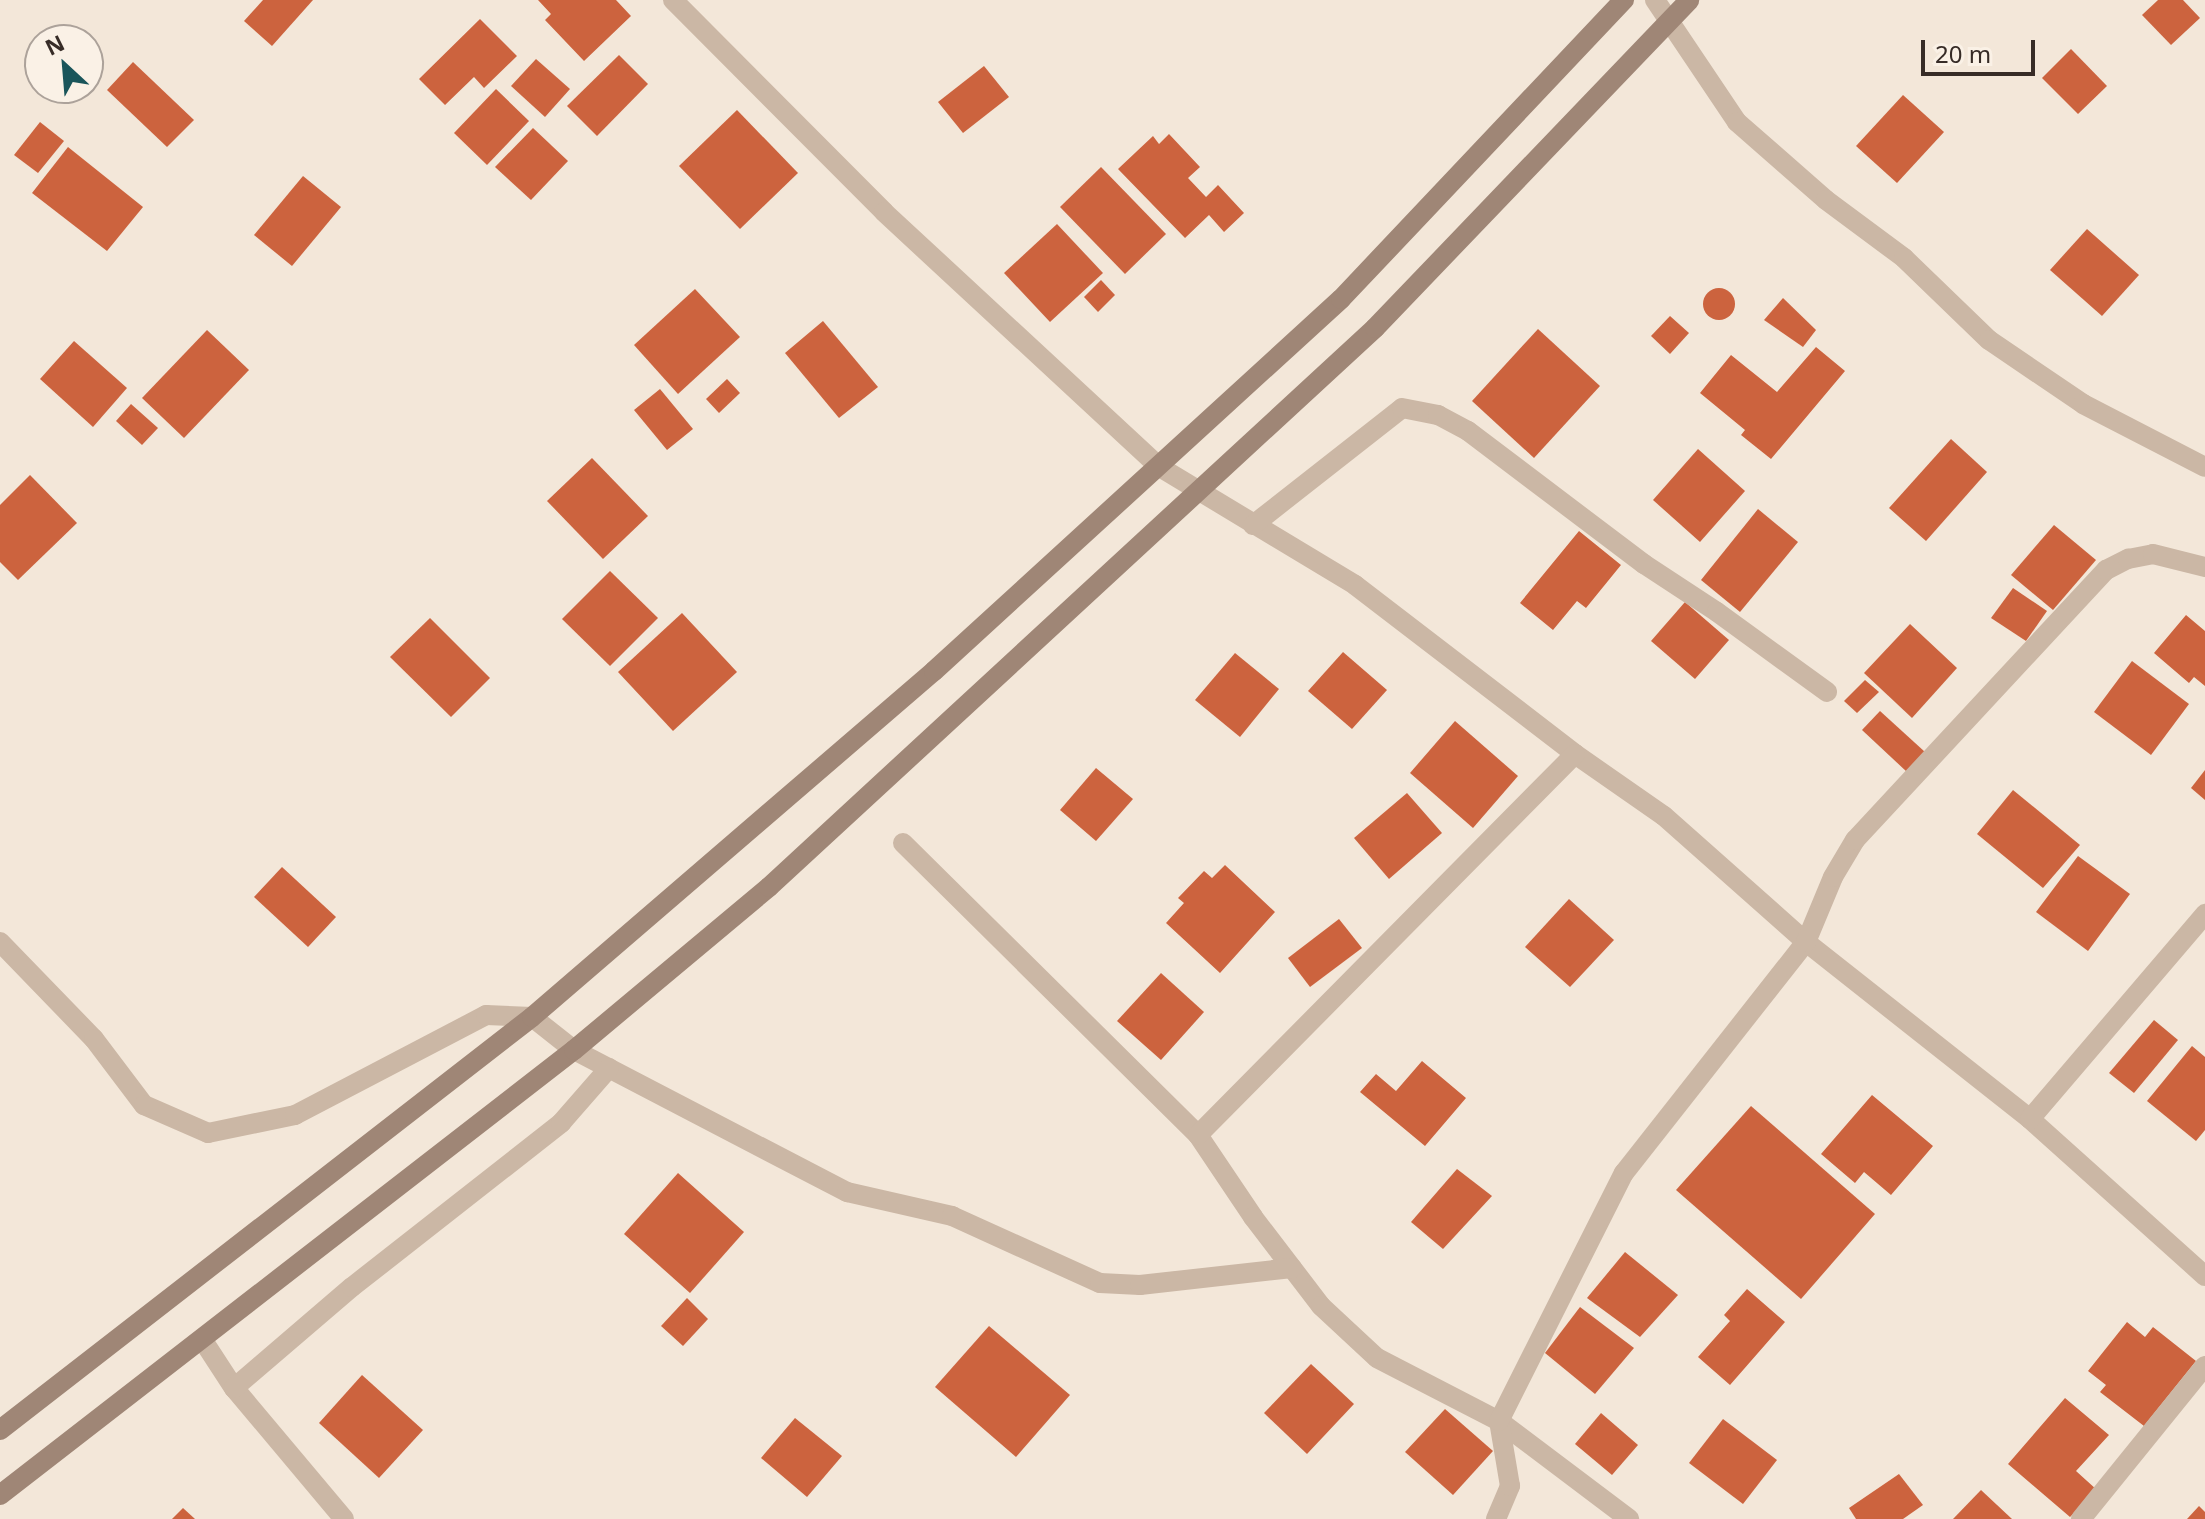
<!DOCTYPE html>
<style>
body{margin:0}
#map{position:relative;width:2205px;height:1519px;overflow:hidden;background:#f3e7d9;font-family:"Noto Sans",sans-serif}
div>[style]{position:absolute}
.building>*{inset:0;background:#cc633e}
.round{border-radius:50%}
.minor>*{height:20px;margin:-10px;padding:0 10px;transform-origin:10px;border-radius:10px;background:#cbb7a5}
.secondary>*{height:20px;margin:-10px;padding:0 10px;transform-origin:10px;border-radius:10px;background:#9f8676}
span{translate:-50% -50%;white-space:nowrap;text-align:center;line-height:1.15;-webkit-text-stroke:6px #faf1e6;paint-order:stroke}
.north{position:absolute;left:24px;top:24px;width:80px;height:80px;box-sizing:border-box;background:#faf1e6;border:2px solid #aca29a;border-radius:50%;rotate:334deg;font-size:22px;font-weight:700;line-height:32px;text-align:center;color:#372c27}
.north::after{content:'';display:block;margin:auto;width:28px;height:36px;background:#1a555a;clip-path:polygon(50% 0,100% 100%,50% 72%,0 100%)}
.scale{position:absolute;left:1921px;top:40px;width:114px;height:36px;box-sizing:border-box;border:4px solid #372c27;border-top:0;padding-left:10px;font-size:24px;line-height:28px;white-space:nowrap;color:#372c27;-webkit-text-stroke:6px #faf1e6;paint-order:stroke}
</style>
<div id="map">
<div class="building">
<div style="clip-path:polygon(263px 0,313px 0,272px 46px,244px 21px)"></div>
<div style="clip-path:polygon(538px 0,616px 0,631px 16px,584px 61px,545px 20px,551px 14px)"></div>
<div style="clip-path:polygon(2158px 0,2183px 0,2200px 18px,2171px 45px,2142px 15px)"></div>
<div style="clip-path:polygon(480px 19px,517px 56px,484px 88px,474px 77px,445px 105px,419px 79px)"></div>
<div style="clip-path:polygon(2071px 49px,2107px 86px,2078px 114px,2042px 78px)"></div>
<div style="clip-path:polygon(619px 55px,648px 84px,597px 136px,567px 106px)"></div>
<div style="clip-path:polygon(536px 59px,570px 89px,545px 117px,511px 86px)"></div>
<div style="clip-path:polygon(133px 62px,194px 120px,167px 147px,107px 90px)"></div>
<div style="clip-path:polygon(984px 66px,1009px 97px,963px 133px,938px 102px)"></div>
<div style="clip-path:polygon(496px 89px,529px 121px,487px 165px,454px 133px)"></div>
<div style="clip-path:polygon(1903px 95px,1944px 132px,1897px 183px,1856px 146px)"></div>
<div style="clip-path:polygon(737px 110px,798px 173px,740px 229px,679px 166px)"></div>
<div style="clip-path:polygon(40px 122px,64px 141px,38px 173px,14px 155px)"></div>
<div style="clip-path:polygon(533px 128px,568px 161px,531px 200px,495px 167px)"></div>
<div style="clip-path:polygon(1169px 134px,1200px 167px,1188px 178px,1206px 197px,1218px 185px,1244px 213px,1224px 232px,1209px 215px,1185px 238px,1118px 169px,1153px 136px,1159px 144px)"></div>
<div style="clip-path:polygon(68px 147px,143px 207px,107px 251px,32px 193px)"></div>
<div style="clip-path:polygon(1101px 167px,1166px 234px,1125px 274px,1060px 207px)"></div>
<div style="clip-path:polygon(303px 176px,341px 207px,292px 266px,254px 235px)"></div>
<div style="clip-path:polygon(1057px 224px,1103px 273px,1050px 322px,1004px 273px)"></div>
<div style="clip-path:polygon(2087px 229px,2139px 275px,2102px 316px,2050px 270px)"></div>
<div style="clip-path:polygon(1101px 280px,1115px 295px,1098px 312px,1084px 297px)"></div>
<div class="round" style="left:1703px;top:288px;width:32px;height:32px"></div>
<div style="clip-path:polygon(695px 289px,740px 337px,678px 394px,634px 345px)"></div>
<div style="clip-path:polygon(1783px 298px,1816px 330px,1803px 347px,1764px 320px)"></div>
<div style="clip-path:polygon(1670px 316px,1689px 333px,1670px 354px,1651px 336px)"></div>
<div style="clip-path:polygon(823px 321px,878px 387px,839px 418px,785px 353px)"></div>
<div style="clip-path:polygon(1538px 329px,1600px 386px,1534px 458px,1472px 401px)"></div>
<div style="clip-path:polygon(207px 330px,249px 370px,184px 438px,142px 398px)"></div>
<div style="clip-path:polygon(74px 341px,127px 388px,93px 427px,40px 379px)"></div>
<div style="clip-path:polygon(1816px 347px,1845px 371px,1771px 459px,1741px 435px,1745px 430px,1700px 393px,1731px 355px,1777px 392px)"></div>
<div style="clip-path:polygon(727px 379px,740px 393px,719px 413px,706px 399px)"></div>
<div style="clip-path:polygon(660px 389px,693px 429px,667px 450px,634px 410px)"></div>
<div style="clip-path:polygon(131px 404px,158px 428px,142px 445px,116px 421px)"></div>
<div style="clip-path:polygon(1951px 439px,1987px 472px,1926px 541px,1889px 508px)"></div>
<div style="clip-path:polygon(1698px 449px,1745px 491px,1700px 542px,1653px 500px)"></div>
<div style="clip-path:polygon(592px 458px,648px 516px,603px 559px,547px 501px)"></div>
<div style="clip-path:polygon(30px 475px,77px 523px,18px 580px,0 562px,0 505px)"></div>
<div style="clip-path:polygon(1758px 509px,1798px 542px,1740px 612px,1701px 580px)"></div>
<div style="clip-path:polygon(2054px 525px,2096px 560px,2053px 610px,2011px 575px)"></div>
<div style="clip-path:polygon(1579px 531px,1621px 565px,1586px 608px,1577px 601px,1553px 630px,1520px 603px)"></div>
<div style="clip-path:polygon(610px 571px,658px 618px,610px 666px,562px 619px)"></div>
<div style="clip-path:polygon(2013px 588px,2047px 611px,2026px 641px,1991px 618px)"></div>
<div style="clip-path:polygon(1685px 602px,1729px 640px,1695px 679px,1651px 641px)"></div>
<div style="clip-path:polygon(682px 613px,737px 672px,673px 731px,618px 672px)"></div>
<div style="clip-path:polygon(2186px 615px,2205px 631px,2205px 686px,2194px 677px,2189px 683px,2154px 653px)"></div>
<div style="clip-path:polygon(430px 618px,490px 678px,451px 717px,390px 657px)"></div>
<div style="clip-path:polygon(1910px 624px,1957px 668px,1912px 718px,1864px 673px)"></div>
<div style="clip-path:polygon(1343px 652px,1387px 690px,1352px 729px,1308px 691px)"></div>
<div style="clip-path:polygon(1235px 653px,1279px 689px,1240px 737px,1195px 700px)"></div>
<div style="clip-path:polygon(2132px 661px,2189px 704px,2151px 755px,2094px 712px)"></div>
<div style="clip-path:polygon(1865px 680px,1879px 692px,1857px 713px,1844px 701px)"></div>
<div style="clip-path:polygon(1880px 711px,1925px 752px,1907px 772px,1862px 730px)"></div>
<div style="clip-path:polygon(1455px 721px,1518px 776px,1473px 828px,1410px 773px)"></div>
<div style="clip-path:polygon(1096px 768px,1133px 799px,1096px 841px,1060px 810px)"></div>
<div style="clip-path:polygon(2205px 770px,2205px 800px,2191px 788px)"></div>
<div style="clip-path:polygon(2013px 790px,2080px 845px,2043px 888px,1977px 834px)"></div>
<div style="clip-path:polygon(1407px 793px,1442px 833px,1389px 879px,1354px 838px)"></div>
<div style="clip-path:polygon(2078px 856px,2130px 894px,2088px 951px,2036px 912px)"></div>
<div style="clip-path:polygon(1225px 865px,1275px 912px,1220px 973px,1166px 923px,1184px 903px,1178px 898px,1204px 871px,1212px 878px)"></div>
<div style="clip-path:polygon(282px 867px,336px 917px,308px 947px,254px 897px)"></div>
<div style="clip-path:polygon(1569px 899px,1614px 940px,1570px 987px,1525px 947px)"></div>
<div style="clip-path:polygon(1339px 919px,1362px 948px,1310px 987px,1288px 958px)"></div>
<div style="clip-path:polygon(1161px 973px,1204px 1012px,1161px 1060px,1117px 1021px)"></div>
<div style="clip-path:polygon(2154px 1020px,2178px 1040px,2134px 1093px,2109px 1073px)"></div>
<div style="clip-path:polygon(2192px 1046px,2205px 1057px,2205px 1130px,2196px 1141px,2147px 1101px)"></div>
<div style="clip-path:polygon(1422px 1061px,1466px 1098px,1425px 1146px,1360px 1092px,1376px 1074px,1396px 1091px)"></div>
<div style="clip-path:polygon(1872px 1095px,1933px 1146px,1891px 1195px,1864px 1172px,1855px 1183px,1821px 1154px)"></div>
<div style="clip-path:polygon(1751px 1106px,1875px 1214px,1801px 1299px,1676px 1190px)"></div>
<div style="clip-path:polygon(1457px 1169px,1492px 1196px,1443px 1249px,1411px 1222px)"></div>
<div style="clip-path:polygon(678px 1173px,744px 1232px,690px 1293px,624px 1234px)"></div>
<div style="clip-path:polygon(1625px 1252px,1678px 1295px,1640px 1337px,1587px 1298px)"></div>
<div style="clip-path:polygon(1747px 1289px,1785px 1322px,1730px 1385px,1698px 1357px,1730px 1321px,1724px 1315px)"></div>
<div style="clip-path:polygon(687px 1298px,708px 1319px,683px 1346px,661px 1326px)"></div>
<div style="clip-path:polygon(1580px 1307px,1634px 1348px,1595px 1394px,1545px 1353px)"></div>
<div style="clip-path:polygon(2127px 1322px,2145px 1337px,2153px 1327px,2196px 1361px,2144px 1426px,2100px 1392px,2106px 1385px,2088px 1371px)"></div>
<div style="clip-path:polygon(989px 1326px,1070px 1395px,1016px 1457px,935px 1387px)"></div>
<div style="clip-path:polygon(1311px 1364px,1354px 1404px,1307px 1454px,1264px 1413px)"></div>
<div style="clip-path:polygon(362px 1375px,423px 1430px,379px 1478px,319px 1423px)"></div>
<div style="clip-path:polygon(2065px 1398px,2109px 1435px,2076px 1471px,2097px 1490px,2070px 1517px,2008px 1464px)"></div>
<div style="clip-path:polygon(1445px 1409px,1493px 1451px,1453px 1495px,1405px 1452px)"></div>
<div style="clip-path:polygon(1601px 1413px,1638px 1445px,1612px 1475px,1575px 1444px)"></div>
<div style="clip-path:polygon(795px 1418px,842px 1456px,807px 1497px,761px 1458px)"></div>
<div style="clip-path:polygon(1723px 1419px,1777px 1460px,1743px 1504px,1689px 1463px)"></div>
<div style="clip-path:polygon(1899px 1474px,1923px 1505px,1903px 1519px,1856px 1519px,1849px 1508px)"></div>
<div style="clip-path:polygon(1981px 1490px,2012px 1519px,1953px 1519px)"></div>
<div style="clip-path:polygon(2199px 1506px,2205px 1512px,2205px 1519px,2187px 1519px)"></div>
<div style="clip-path:polygon(183px 1508px,195px 1519px,172px 1519px)"></div>
</div>
<div class="minor">
<div style="left:673px;top:0;width:299px;rotate:45.1deg"></div>
<div style="left:884px;top:212px;width:374px;rotate:42.8deg"></div>
<div style="left:1158px;top:466px;width:230px;rotate:31.1deg"></div>
<div style="left:1355px;top:585px;width:277px;rotate:37.5deg"></div>
<div style="left:1575px;top:754px;width:108px;rotate:34.9deg"></div>
<div style="left:1664px;top:816px;width:190px;rotate:41.6deg"></div>
<div style="left:1806px;top:942px;width:285px;rotate:38.3deg"></div>
<div style="left:2030px;top:1119px;width:235px;rotate:41.9deg"></div>
<div style="left:1655px;top:0;width:147px;rotate:56.1deg"></div>
<div style="left:1737px;top:122px;width:118px;rotate:41.2deg"></div>
<div style="left:1826px;top:200px;width:97px;rotate:36.6deg"></div>
<div style="left:1904px;top:258px;width:118px;rotate:44deg"></div>
<div style="left:1989px;top:340px;width:114px;rotate:34.2deg"></div>
<div style="left:2083px;top:404px;width:137px;rotate:27.3deg"></div>
<div style="left:1253px;top:525px;width:189px;rotate:-38.1deg"></div>
<div style="left:1402px;top:408px;width:37px;rotate:11deg"></div>
<div style="left:1438px;top:415px;width:34px;rotate:28deg"></div>
<div style="left:1468px;top:431px;width:221px;rotate:37.1deg"></div>
<div style="left:1644px;top:564px;width:87px;rotate:33.3deg"></div>
<div style="left:1717px;top:612px;width:136px;rotate:36deg"></div>
<div style="left:903px;top:843px;width:415px;rotate:44.7deg"></div>
<div style="left:1198px;top:1135px;width:99px;rotate:56.1deg"></div>
<div style="left:1253px;top:1217px;width:112px;rotate:52.6deg"></div>
<div style="left:1321px;top:1306px;width:76px;rotate:42.9deg"></div>
<div style="left:1377px;top:1358px;width:137px;rotate:27.3deg"></div>
<div style="left:1499px;top:1421px;width:163px;rotate:37deg"></div>
<div style="left:0;top:942px;width:135px;rotate:45.9deg"></div>
<div style="left:94px;top:1039px;width:83px;rotate:52.9deg"></div>
<div style="left:144px;top:1105px;width:70px;rotate:23.6deg"></div>
<div style="left:208px;top:1133px;width:89px;rotate:-11.7deg"></div>
<div style="left:295px;top:1115px;width:216px;rotate:-27.6deg"></div>
<div style="left:486px;top:1015px;width:46px;rotate:2.5deg"></div>
<div style="left:532px;top:1017px;width:53px;rotate:38.2deg"></div>
<div style="left:574px;top:1050px;width:308px;rotate:27.5deg"></div>
<div style="left:847px;top:1192px;width:108px;rotate:12.9deg"></div>
<div style="left:952px;top:1216px;width:162px;rotate:24.4deg"></div>
<div style="left:1100px;top:1283px;width:40px;rotate:2.9deg"></div>
<div style="left:1140px;top:1285px;width:153px;rotate:-6.4deg"></div>
<div style="left:2030px;top:1119px;width:270px;rotate:-49.5deg"></div>
<div style="left:1198px;top:1135px;width:536px;rotate:-45.3deg"></div>
<div style="left:202px;top:1339px;width:59px;rotate:56.9deg"></div>
<div style="left:344px;top:1519px;width:171px;rotate:-130deg"></div>
<div style="left:234px;top:1388px;width:155px;rotate:-40.6deg"></div>
<div style="left:352px;top:1287px;width:266px;rotate:-38.1deg"></div>
<div style="left:561px;top:1123px;width:73px;rotate:-48.9deg"></div>
<div style="left:1496px;top:1519px;width:36px;rotate:-67deg"></div>
<div style="left:1510px;top:1486px;width:66px;rotate:-99.6deg"></div>
<div style="left:1499px;top:1421px;width:278px;rotate:-63.3deg"></div>
<div style="left:1624px;top:1173px;width:294px;rotate:-51.8deg"></div>
<div style="left:1806px;top:942px;width:70px;rotate:-67.4deg"></div>
<div style="left:1833px;top:877px;width:43px;rotate:-59.3deg"></div>
<div style="left:1855px;top:840px;width:369px;rotate:-47.1deg"></div>
<div style="left:2106px;top:570px;width:25px;rotate:-27deg"></div>
<div style="left:2128px;top:559px;width:25px;rotate:-11deg"></div>
<div style="left:2153px;top:554px;width:54px;rotate:14deg"></div>
<div style="left:2081px;top:1519px;width:197px;rotate:-51deg"></div>
</div>
<div class="secondary">
<div style="left:0;top:1430px;width:673px;rotate:-37.82deg"></div>
<div style="left:532px;top:1017px;width:530px;rotate:-40.72deg"></div>
<div style="left:934px;top:671px;width:551px;rotate:-42.43deg"></div>
<div style="left:1341px;top:299px;width:412px;rotate:-46.6deg"></div>
<div style="left:0;top:1495px;width:726px;rotate:-37.79deg"></div>
<div style="left:574px;top:1050px;width:254px;rotate:-39.9deg"></div>
<div style="left:769px;top:887px;width:824px;rotate:-42.69deg"></div>
<div style="left:1375px;top:328px;width:454px;rotate:-46.2deg"></div>
</div>
<div class="north">N</div>
<div class="scale">20 m</div>
</div>
